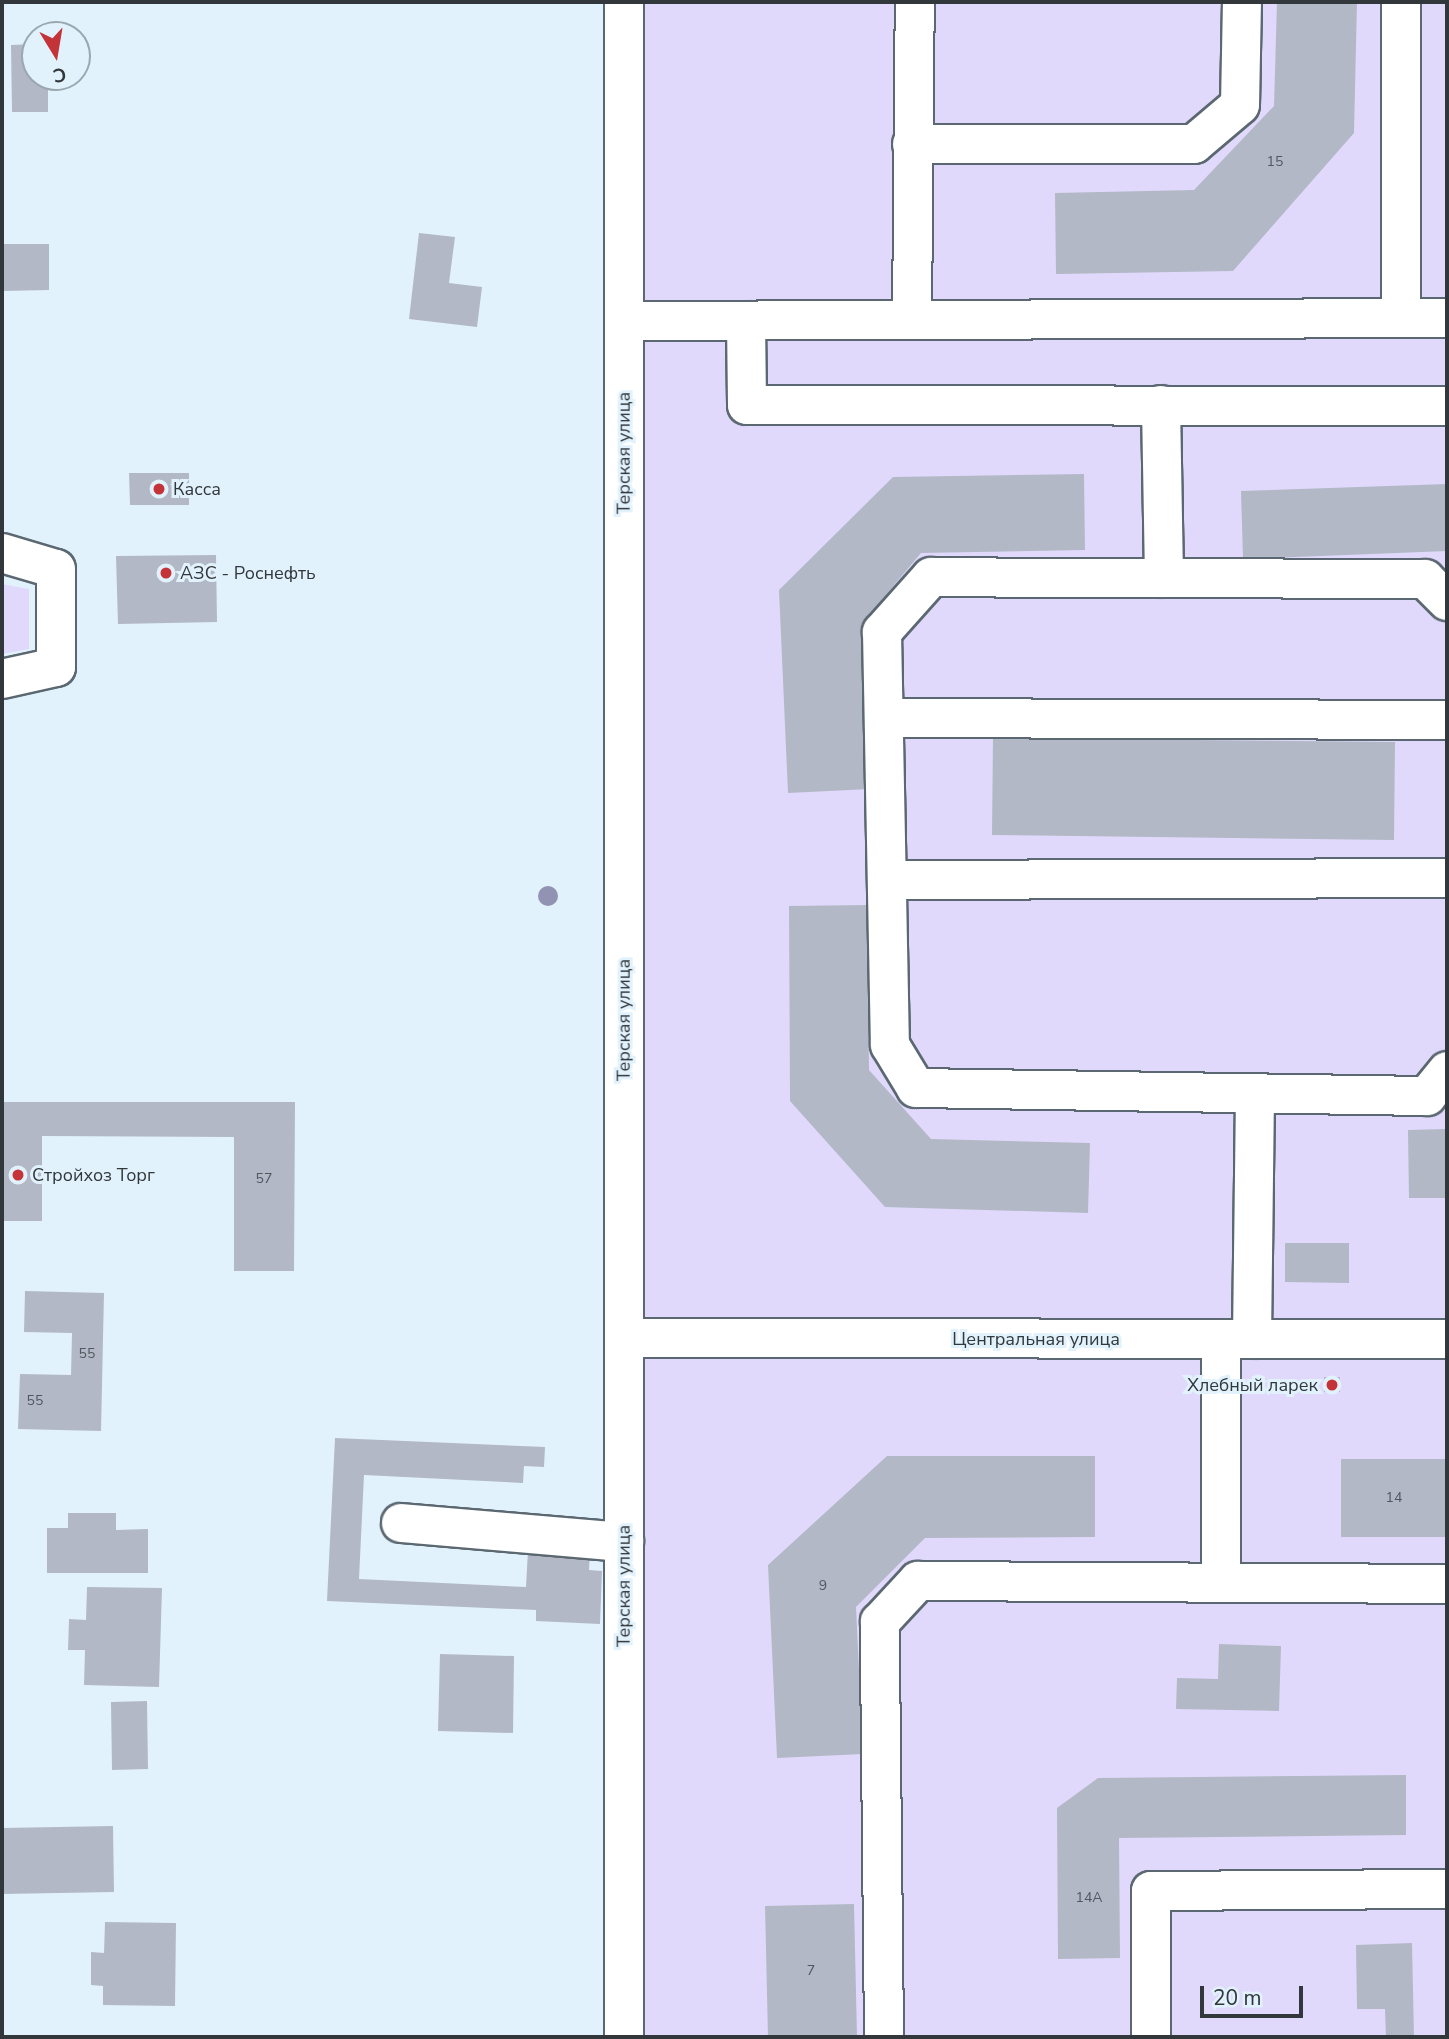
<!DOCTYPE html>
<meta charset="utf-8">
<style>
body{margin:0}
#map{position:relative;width:1449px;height:2039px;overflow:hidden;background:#e2f2fc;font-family:"Nunito Sans",sans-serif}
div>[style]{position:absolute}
.green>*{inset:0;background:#e0d9fb}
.building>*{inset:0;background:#b2b8c6}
.roads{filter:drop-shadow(2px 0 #5b6871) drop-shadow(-2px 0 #5b6871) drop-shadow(0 2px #5b6871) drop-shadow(0 -2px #5b6871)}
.minor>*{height:38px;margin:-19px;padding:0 19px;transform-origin:19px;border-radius:19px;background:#fff}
.trees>*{width:20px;height:20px;margin:-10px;border-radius:50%;background:#9292b2}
.dots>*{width:19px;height:19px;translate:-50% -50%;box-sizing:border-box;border:4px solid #e2f2fc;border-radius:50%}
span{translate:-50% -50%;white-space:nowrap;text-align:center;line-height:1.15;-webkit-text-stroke:6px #e2f2fc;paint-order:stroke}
.number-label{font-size:14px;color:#51575e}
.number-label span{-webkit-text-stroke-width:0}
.street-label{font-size:18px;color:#31373b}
.poi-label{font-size:18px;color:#31373b}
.left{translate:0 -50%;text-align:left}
.right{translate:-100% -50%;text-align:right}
.frame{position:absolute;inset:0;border:4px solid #31373b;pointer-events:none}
.north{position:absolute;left:21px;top:21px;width:70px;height:70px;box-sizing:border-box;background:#e2f2fc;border:2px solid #9ba7af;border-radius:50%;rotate:169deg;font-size:19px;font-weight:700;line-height:28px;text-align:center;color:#31373b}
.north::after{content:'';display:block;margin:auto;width:24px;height:32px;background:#c33337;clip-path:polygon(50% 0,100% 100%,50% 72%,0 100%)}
.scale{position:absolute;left:1200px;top:1986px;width:103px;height:32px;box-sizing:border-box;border:4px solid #31373b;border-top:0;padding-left:9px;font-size:21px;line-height:24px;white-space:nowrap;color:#31373b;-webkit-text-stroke:5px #e2f2fc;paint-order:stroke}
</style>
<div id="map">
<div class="green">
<div style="clip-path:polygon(624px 2px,1447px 2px,1447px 2037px,624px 2037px)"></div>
<div style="clip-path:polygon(2px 584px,29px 589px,29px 649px,2px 654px)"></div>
</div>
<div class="building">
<div style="clip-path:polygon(1277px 2px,1357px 2px,1354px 133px,1233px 271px,1056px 274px,1055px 193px,1194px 190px,1274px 106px)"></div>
<div style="clip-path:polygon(35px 44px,35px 77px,48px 77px,48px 112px,12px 112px,11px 45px)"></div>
<div style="clip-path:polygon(419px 233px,455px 237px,449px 283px,482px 287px,477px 327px,409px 319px)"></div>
<div style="clip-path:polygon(2px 244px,49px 244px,49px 290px,2px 291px)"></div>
<div style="clip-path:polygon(129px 473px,189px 473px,189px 505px,130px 505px)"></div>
<div style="clip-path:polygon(1084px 474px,1085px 550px,921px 553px,863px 622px,870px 789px,788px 793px,779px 590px,893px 477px)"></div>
<div style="clip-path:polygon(1447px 484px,1447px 551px,1243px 559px,1241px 491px)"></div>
<div style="clip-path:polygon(216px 555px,217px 622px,118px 624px,116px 556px)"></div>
<div style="clip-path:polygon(993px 738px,1395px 742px,1394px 840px,992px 835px)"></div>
<div style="clip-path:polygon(867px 905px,869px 1070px,931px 1139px,1090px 1143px,1088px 1213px,885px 1207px,790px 1101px,789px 906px)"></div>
<div style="clip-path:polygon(2px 1102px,295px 1102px,294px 1271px,234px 1271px,234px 1137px,42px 1136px,42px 1221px,2px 1221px)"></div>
<div style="clip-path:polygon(1447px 1129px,1447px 1198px,1409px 1198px,1408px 1130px)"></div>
<div style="clip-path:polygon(1285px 1243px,1349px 1243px,1349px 1283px,1285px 1282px)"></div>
<div style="clip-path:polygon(25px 1291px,104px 1293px,101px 1431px,18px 1429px,20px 1374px,71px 1375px,72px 1333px,24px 1332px)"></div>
<div style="clip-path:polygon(1324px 1377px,1340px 1377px,1340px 1392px,1324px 1392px)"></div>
<div style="clip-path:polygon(335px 1438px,545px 1447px,544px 1467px,524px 1466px,523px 1483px,364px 1475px,359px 1579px,526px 1587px,528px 1550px,590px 1553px,589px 1570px,602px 1571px,600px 1624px,536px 1621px,536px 1610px,327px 1601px)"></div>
<div style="clip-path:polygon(887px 1456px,1095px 1456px,1095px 1537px,925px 1538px,856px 1607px,863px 1754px,777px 1758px,768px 1565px)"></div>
<div style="clip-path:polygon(1341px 1459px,1447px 1459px,1447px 1537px,1341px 1537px)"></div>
<div style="clip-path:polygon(68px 1513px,116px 1513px,116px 1530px,148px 1529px,148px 1573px,47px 1573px,47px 1528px,68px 1528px)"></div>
<div style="clip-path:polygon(87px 1587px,162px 1588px,159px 1687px,84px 1685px,85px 1650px,68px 1650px,69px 1619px,86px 1620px)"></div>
<div style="clip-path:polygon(1219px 1644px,1281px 1646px,1279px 1711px,1176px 1709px,1177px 1678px,1218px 1679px)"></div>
<div style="clip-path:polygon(440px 1654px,514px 1656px,513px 1733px,438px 1731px)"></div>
<div style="clip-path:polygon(147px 1701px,148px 1769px,112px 1770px,111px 1702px)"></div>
<div style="clip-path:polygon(1406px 1775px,1406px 1835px,1119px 1838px,1120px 1958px,1058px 1959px,1057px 1808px,1098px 1778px)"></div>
<div style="clip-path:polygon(113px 1826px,114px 1892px,2px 1894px,2px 1828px)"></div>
<div style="clip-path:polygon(854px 1904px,857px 2037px,768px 2037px,765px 1906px)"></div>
<div style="clip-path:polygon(105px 1922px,176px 1923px,175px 2006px,103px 2005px,103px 1986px,91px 1985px,91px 1952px,104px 1953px)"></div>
<div style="clip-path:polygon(1412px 1943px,1414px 2037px,1386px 2037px,1385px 2009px,1357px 2009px,1356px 1945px)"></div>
</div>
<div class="roads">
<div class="minor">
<div style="left:624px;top:2px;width:2035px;rotate:90deg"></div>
<div style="left:912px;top:144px;width:282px"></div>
<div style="left:1194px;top:144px;width:60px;rotate:-40.3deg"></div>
<div style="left:1240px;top:105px;width:103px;rotate:-88.9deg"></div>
<div style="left:1401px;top:318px;width:316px;rotate:-90deg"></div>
<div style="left:912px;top:320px;width:318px;rotate:-89.5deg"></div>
<div style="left:624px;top:321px;width:823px;rotate:-0.21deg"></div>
<div style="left:746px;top:321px;width:84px;rotate:89.3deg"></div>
<div style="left:747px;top:405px;width:700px;rotate:0.08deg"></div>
<div style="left:1161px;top:405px;width:173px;rotate:89deg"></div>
<div style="left:2px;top:553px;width:56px;rotate:16.5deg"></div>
<div style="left:56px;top:569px;width:98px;rotate:90deg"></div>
<div style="left:56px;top:667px;width:55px;rotate:167.5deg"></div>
<div style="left:1447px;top:601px;width:31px;rotate:-135deg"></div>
<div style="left:1425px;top:579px;width:494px;rotate:-179.8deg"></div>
<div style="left:931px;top:577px;width:74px;rotate:131.7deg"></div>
<div style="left:882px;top:632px;width:413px;rotate:88.9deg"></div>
<div style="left:890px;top:1045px;width:50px;rotate:58.8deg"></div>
<div style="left:916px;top:1088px;width:511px;rotate:0.9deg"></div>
<div style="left:1427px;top:1096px;width:32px;rotate:-51deg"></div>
<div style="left:884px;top:718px;width:563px;rotate:0.2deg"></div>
<div style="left:887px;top:880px;width:560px;rotate:-0.2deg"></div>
<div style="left:624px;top:1338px;width:823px;rotate:0.07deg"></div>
<div style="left:1252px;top:1339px;width:245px;rotate:-89.3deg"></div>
<div style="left:401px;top:1523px;width:224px;rotate:4.9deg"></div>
<div style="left:1221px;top:1583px;width:244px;rotate:-90deg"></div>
<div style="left:884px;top:2037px;width:415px;rotate:-90.6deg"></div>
<div style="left:880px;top:1622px;width:56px;rotate:-47.2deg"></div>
<div style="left:918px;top:1581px;width:529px;rotate:0.32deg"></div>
<div style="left:1151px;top:2037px;width:146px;rotate:-90deg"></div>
<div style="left:1151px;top:1891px;width:296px;rotate:-0.4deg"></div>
</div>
</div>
<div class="trees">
<div style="left:548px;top:896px"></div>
</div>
<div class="dots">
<div style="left:159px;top:489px;background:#c33337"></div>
<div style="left:166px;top:573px;background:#c33337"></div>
<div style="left:18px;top:1175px;background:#c33337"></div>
<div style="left:1332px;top:1385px;background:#c33337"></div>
</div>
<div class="number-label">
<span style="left:1275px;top:162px">15</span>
<span style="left:264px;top:1179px">57</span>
<span style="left:87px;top:1354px">55</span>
<span style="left:35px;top:1401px">55</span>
<span style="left:1394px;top:1498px">14</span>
<span style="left:823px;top:1586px">9</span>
<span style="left:1089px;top:1898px">14А</span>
<span style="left:811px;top:1971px">7</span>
</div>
<div class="street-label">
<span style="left:624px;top:453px;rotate:-90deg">Терская улица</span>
<span style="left:624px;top:1020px;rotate:-90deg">Терская улица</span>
<span style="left:1036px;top:1339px">Центральная улица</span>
<span style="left:624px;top:1586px;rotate:-90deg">Терская улица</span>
</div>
<div class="poi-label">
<span class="left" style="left:173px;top:489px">Касса</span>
<span class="left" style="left:180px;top:573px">АЗС - Роснефть</span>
<span class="left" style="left:32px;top:1175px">Стройхоз Торг</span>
<span class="right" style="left:1318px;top:1385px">Хлебный ларек</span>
</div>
<div class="frame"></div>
<div class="north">С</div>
<div class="scale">20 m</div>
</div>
